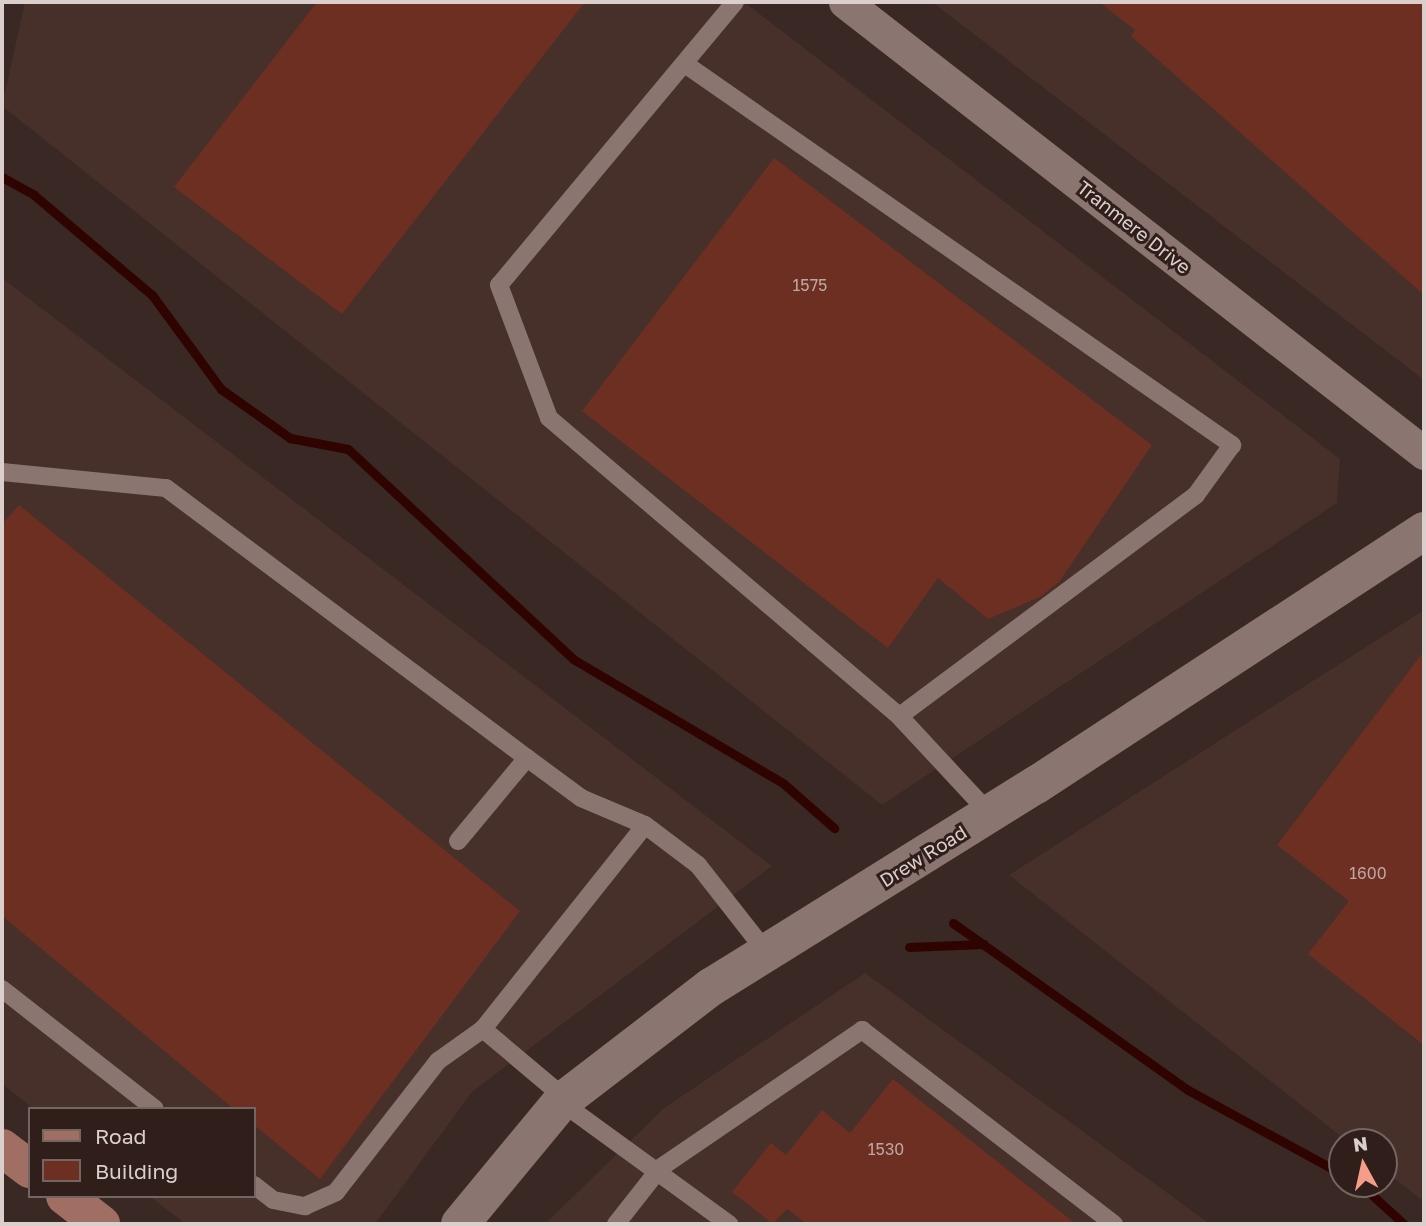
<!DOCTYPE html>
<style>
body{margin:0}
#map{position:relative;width:1426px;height:1226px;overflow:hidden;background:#392823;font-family:"Golos Text",sans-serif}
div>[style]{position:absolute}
.built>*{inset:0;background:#472f2a}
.stream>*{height:9px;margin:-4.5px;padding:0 4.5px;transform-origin:4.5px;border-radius:4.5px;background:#2f0400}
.building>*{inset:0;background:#6c2f22}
.service>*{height:18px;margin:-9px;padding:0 9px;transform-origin:9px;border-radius:9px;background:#8a7570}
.minor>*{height:33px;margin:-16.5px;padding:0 16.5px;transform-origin:16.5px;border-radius:16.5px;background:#8a7570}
.tertiary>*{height:38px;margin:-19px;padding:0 19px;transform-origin:19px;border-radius:19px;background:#8a7570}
.secondary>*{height:38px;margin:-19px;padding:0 19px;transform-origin:19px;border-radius:19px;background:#a06e62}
span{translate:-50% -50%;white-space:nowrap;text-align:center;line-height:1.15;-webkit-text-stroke:6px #2f1e1a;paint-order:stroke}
.number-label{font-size:16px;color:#bea7a2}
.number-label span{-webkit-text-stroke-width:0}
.street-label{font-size:19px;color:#dacfcc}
.frame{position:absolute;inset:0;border:4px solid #dacfcc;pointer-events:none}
.legend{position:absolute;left:28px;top:1107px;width:228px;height:91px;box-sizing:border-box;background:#2f1e1a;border:2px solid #736561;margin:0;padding:9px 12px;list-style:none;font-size:21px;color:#dacfcc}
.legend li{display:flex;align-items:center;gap:14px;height:35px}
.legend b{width:35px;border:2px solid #736561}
.north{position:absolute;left:1328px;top:1128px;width:70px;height:70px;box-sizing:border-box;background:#2f1e1a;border:2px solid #736561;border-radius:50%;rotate:352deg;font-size:19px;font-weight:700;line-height:28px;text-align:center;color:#dacfcc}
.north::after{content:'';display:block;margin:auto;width:24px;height:32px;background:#f49e8a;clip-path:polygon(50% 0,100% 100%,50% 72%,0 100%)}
</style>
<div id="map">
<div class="built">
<div style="clip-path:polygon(25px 2px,744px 2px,1340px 459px,1337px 503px,882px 805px,2px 106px)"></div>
<div style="clip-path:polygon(932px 2px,1424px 2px,1424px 380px)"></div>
<div style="clip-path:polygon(2px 278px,772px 866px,472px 1092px,375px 1224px,186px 1224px,149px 1196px,254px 1196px,254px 1109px,34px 1109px,2px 1084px)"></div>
<div style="clip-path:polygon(1424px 610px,1424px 1202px,1384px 1170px,1384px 1142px,1348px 1142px,1009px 875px)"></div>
<div style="clip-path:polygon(865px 973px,1210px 1224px,545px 1224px,664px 1108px)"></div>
</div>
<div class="stream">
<div style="left:2px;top:177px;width:37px;rotate:29deg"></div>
<div style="left:34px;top:195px;width:155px;rotate:40.3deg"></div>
<div style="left:152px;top:295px;width:117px;rotate:53.7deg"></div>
<div style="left:221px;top:389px;width:85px;rotate:35.4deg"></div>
<div style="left:290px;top:438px;width:59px;rotate:10.7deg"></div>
<div style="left:348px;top:449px;width:308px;rotate:43deg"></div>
<div style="left:573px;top:659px;width:245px;rotate:30.6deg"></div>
<div style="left:784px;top:784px;width:67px;rotate:41.3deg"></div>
<div style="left:953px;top:923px;width:288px;rotate:35.4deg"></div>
<div style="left:1188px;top:1090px;width:175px;rotate:28.6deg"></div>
<div style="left:909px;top:947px;width:75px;rotate:-2.3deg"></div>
<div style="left:1360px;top:1184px;width:59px;rotate:42.3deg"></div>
</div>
<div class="building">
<div style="clip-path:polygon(317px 2px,585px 2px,342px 314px,174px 187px)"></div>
<div style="clip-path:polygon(1099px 2px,1424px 2px,1424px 295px,1131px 36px,1135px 30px)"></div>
<div style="clip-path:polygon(774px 158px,1152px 445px,1059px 582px,1040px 597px,988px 619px,938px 578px,888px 648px,582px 411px)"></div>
<div style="clip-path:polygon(19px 505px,520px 911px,320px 1179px,254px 1125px,254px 1109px,234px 1109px,2px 916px,2px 524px)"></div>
<div style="clip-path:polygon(1424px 651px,1424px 1045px,1308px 954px,1349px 901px,1277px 845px)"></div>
<div style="clip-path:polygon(893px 1079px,1076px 1224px,807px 1224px,787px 1209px,773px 1224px,732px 1192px,771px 1143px,786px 1155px,822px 1110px,850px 1133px)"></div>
</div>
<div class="service">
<div style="left:735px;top:2px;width:368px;rotate:129.8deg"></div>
<div style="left:499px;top:285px;width:142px;rotate:69.4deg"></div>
<div style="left:549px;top:418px;width:460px;rotate:40.4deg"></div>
<div style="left:899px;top:716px;width:134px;rotate:47.1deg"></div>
<div style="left:685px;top:64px;width:667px;rotate:34.86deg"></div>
<div style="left:1232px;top:445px;width:62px;rotate:125.8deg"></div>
<div style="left:1196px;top:495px;width:370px;rotate:143.3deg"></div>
<div style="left:2px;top:472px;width:165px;rotate:5.6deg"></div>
<div style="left:166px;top:488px;width:451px;rotate:36.8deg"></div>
<div style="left:458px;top:841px;width:108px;rotate:-50.3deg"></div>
<div style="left:527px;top:758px;width:67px;rotate:36.5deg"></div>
<div style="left:581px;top:798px;width:69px;rotate:22.9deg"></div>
<div style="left:2px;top:989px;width:194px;rotate:38.1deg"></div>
<div style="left:566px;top:1099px;width:109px;rotate:-139.9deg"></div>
<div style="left:483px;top:1029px;width:260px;rotate:-51.5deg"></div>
<div style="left:645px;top:825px;width:66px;rotate:37deg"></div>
<div style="left:698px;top:865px;width:112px;rotate:51.9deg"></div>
<div style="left:561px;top:1102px;width:208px;rotate:36deg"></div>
<div style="left:254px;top:1185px;width:24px;rotate:38deg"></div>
<div style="left:273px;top:1200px;width:33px;rotate:11deg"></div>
<div style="left:305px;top:1206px;width:34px;rotate:-24deg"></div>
<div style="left:336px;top:1192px;width:166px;rotate:-52.1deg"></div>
<div style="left:438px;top:1061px;width:55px;rotate:-35.4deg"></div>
<div style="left:616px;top:1224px;width:71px;rotate:-51.8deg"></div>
<div style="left:660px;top:1168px;width:245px;rotate:-34.3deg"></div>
<div style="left:862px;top:1030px;width:318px;rotate:37.6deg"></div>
</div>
<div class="minor">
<div style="left:845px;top:2px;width:734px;rotate:37.92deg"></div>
</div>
<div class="tertiary">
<div style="left:460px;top:1224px;width:158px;rotate:-50.4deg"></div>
<div style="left:561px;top:1102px;width:189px;rotate:-37.5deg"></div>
<div style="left:711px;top:987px;width:383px;rotate:-31.9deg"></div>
<div style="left:1036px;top:785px;width:464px;rotate:-33.2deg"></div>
</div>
<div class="secondary">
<div style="left:2px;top:1148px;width:35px;rotate:37deg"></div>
<div style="left:65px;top:1196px;width:46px;rotate:37.9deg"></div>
</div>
<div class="number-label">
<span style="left:810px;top:285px">1575</span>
<span style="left:1368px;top:873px">1600</span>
<span style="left:886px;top:1149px">1530</span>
</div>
<div class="street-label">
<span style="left:1134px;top:227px;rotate:38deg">Tranmere Drive</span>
<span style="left:923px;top:856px;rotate:-32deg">Drew Road</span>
</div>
<div class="frame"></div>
<ul class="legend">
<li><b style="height:9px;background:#a06e62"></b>Road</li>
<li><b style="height:19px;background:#6c2f22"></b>Building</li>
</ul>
<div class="north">N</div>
</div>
